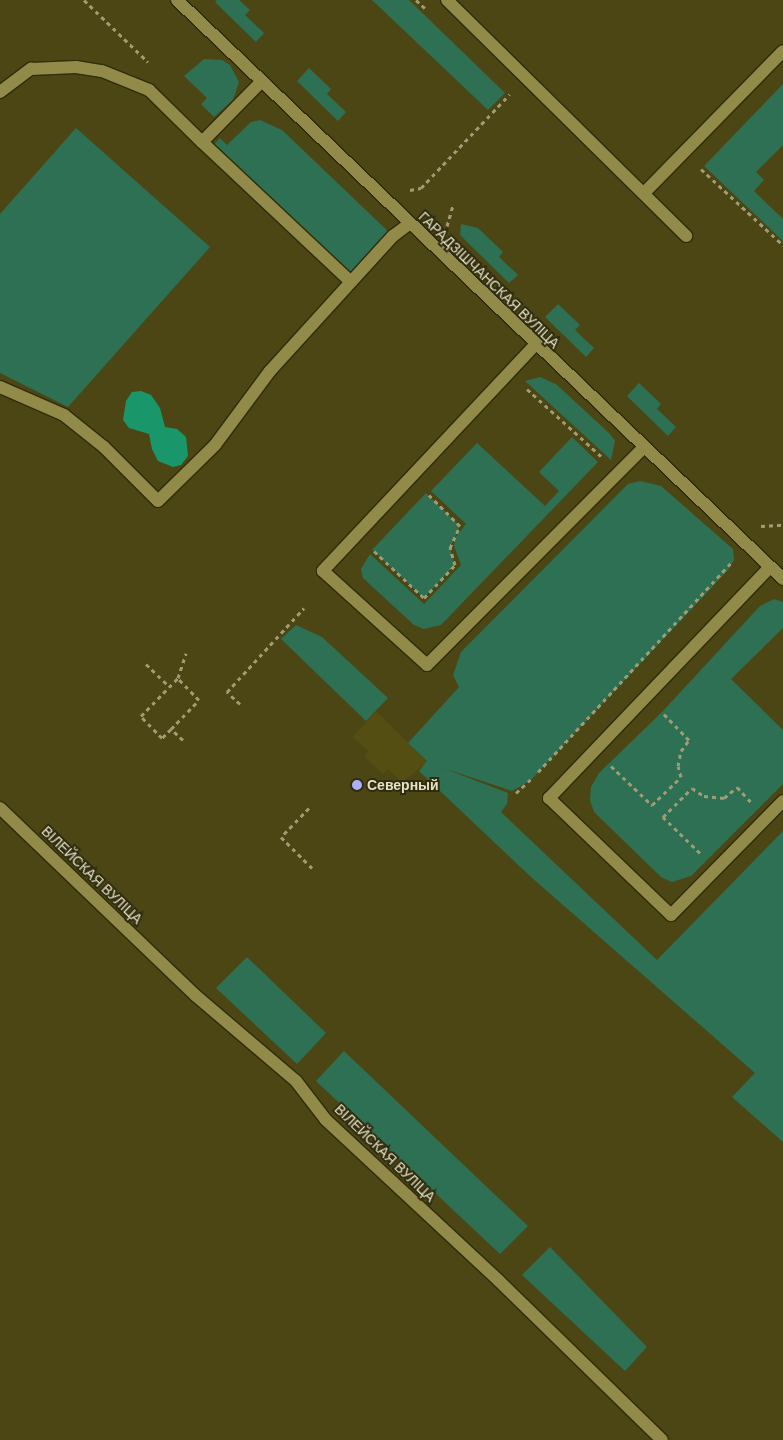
<!DOCTYPE html>
<meta charset="utf-8">
<style>
body{margin:0}
#map{position:relative;width:783px;height:1440px;overflow:hidden;background:#4c4614;font-family:"DM Sans",sans-serif}
div>[style]{position:absolute}
.built>*{inset:0;background:#554e13}
.green>*{inset:0;background:#2d7053}
.forest>*{inset:0;background:#19976a}
.path>*{height:3px;margin-top:-1.5px;transform-origin:0;background:repeating-linear-gradient(90deg,#a09c73 0 4px,transparent 0 8px)}
.roads{filter:drop-shadow(1px 0 #302c09) drop-shadow(-1px 0 #302c09) drop-shadow(0 1px #302c09) drop-shadow(0 -1px #302c09)}
.lane>*{height:12px;margin:-6px;padding:0 6px;transform-origin:6px;border-radius:6px;background:#928a49}
.street>*{height:12px;margin:-6px;padding:0 6px;transform-origin:6px;border-radius:6px;background:#928a49}
.dots>*{width:14px;height:14px;translate:-50% -50%;box-sizing:border-box;border:2px solid #2f2c11;border-radius:50%}
span{translate:-50% -50%;white-space:nowrap;text-align:center;line-height:1.15;-webkit-text-stroke:4px #2f2c11;paint-order:stroke}
.street-label{font-size:14px;color:#e5e2c1}
.poi-label{font-size:14px;color:#e5e2c1;font-weight:700}
.left{translate:0 -50%;text-align:left}
</style>
<div id="map">
<div class="built">
<div style="clip-path:polygon(376px 711px,427px 762px,402px 782px,388px 769px,383px 774px,364px 756px,368px 751px,353px 737px)"></div>
</div>
<div class="green">
<div style="clip-path:polygon(217px 0,239px 0,250px 10px,245px 15px,264px 33px,256px 42px,215px 2px)"></div>
<div style="clip-path:polygon(372px 0,409px 0,505px 93px,488px 110px)"></div>
<div style="clip-path:polygon(204px 59px,222px 60px,230px 65px,239px 82px,233px 100px,214px 117px,201px 104px,207px 98px,184px 76px)"></div>
<div style="clip-path:polygon(309px 68px,331px 89px,327px 94px,346px 112px,338px 121px,297px 81px)"></div>
<div style="clip-path:polygon(783px 84px,783px 145px,756px 172px,764px 180px,754px 191px,783px 219px,783px 241px,704px 166px)"></div>
<div style="clip-path:polygon(260px 120px,282px 130px,393px 236px,351px 282px,210px 149px,220px 138px,227px 145px,251px 122px)"></div>
<div style="clip-path:polygon(76px 128px,210px 247px,68px 407px,0 373px,0 214px)"></div>
<div style="clip-path:polygon(461px 224px,478px 228px,503px 252px,499px 257px,518px 275px,509px 283px,460px 235px)"></div>
<div style="clip-path:polygon(558px 304px,580px 325px,575px 330px,594px 348px,586px 357px,545px 317px)"></div>
<div style="clip-path:polygon(540px 377px,556px 384px,610px 434px,615px 441px,611px 460px,525px 381px)"></div>
<div style="clip-path:polygon(639px 383px,661px 404px,657px 409px,676px 427px,668px 436px,627px 396px)"></div>
<div style="clip-path:polygon(572px 437px,598px 462px,441px 625px,424px 629px,414px 625px,363px 578px,361px 569px,370px 554px,424px 604px,461px 565px,454px 546px,455px 538px,466px 524px,431px 491px,477px 443px,545px 506px,559px 491px,539px 472px)"></div>
<div style="clip-path:polygon(640px 481px,661px 486px,733px 549px,734px 560px,728px 570px,531px 780px,512px 791px,443px 768px,508px 793px,507px 804px,501px 812px,657px 960px,783px 831px,783px 1142px,732px 1097px,755px 1073px,531px 877px,419px 771px,427px 761px,408px 743px,459px 687px,453px 675px,461px 652px,628px 484px)"></div>
<div style="clip-path:polygon(426px 493px,460px 526px,450px 548px,455px 565px,424px 598px,372px 550px)"></div>
<div style="clip-path:polygon(774px 599px,783px 602px,783px 628px,731px 679px,783px 730px,783px 784px,691px 876px,672px 882px,661px 877px,594px 812px,590px 800px,591px 787px,599px 773px,662px 712px,760px 606px)"></div>
<div style="clip-path:polygon(296px 625px,322px 637px,388px 698px,366px 721px,281px 639px)"></div>
<div style="clip-path:polygon(247px 957px,326px 1033px,297px 1064px,216px 988px)"></div>
<div style="clip-path:polygon(344px 1051px,528px 1226px,500px 1254px,316px 1081px)"></div>
<div style="clip-path:polygon(550px 1247px,647px 1347px,625px 1371px,522px 1275px)"></div>
</div>
<div class="forest">
<div style="clip-path:polygon(141px 391px,151px 395px,160px 408px,165px 427px,177px 429px,186px 437px,188px 456px,181px 465px,173px 467px,158px 461px,152px 449px,149px 434px,129px 428px,123px 420px,126px 401px,132px 392px)"></div>
</div>
<div class="path">
<div style="left:84px;top:0;width:89px;rotate:44.1deg"></div>
<div style="left:416px;top:0;width:12px;rotate:42deg"></div>
<div style="left:701px;top:169px;width:112px;rotate:42.8deg"></div>
<div style="left:410px;top:190px;width:11px;rotate:-10deg"></div>
<div style="left:421px;top:188px;width:129px;rotate:-46.6deg"></div>
<div style="left:447px;top:226px;width:22px;rotate:-74deg"></div>
<div style="left:527px;top:389px;width:101px;rotate:42.2deg"></div>
<div style="left:761px;top:526px;width:22px;rotate:-3deg"></div>
<div style="left:374px;top:551px;width:69px;rotate:43.2deg"></div>
<div style="left:424px;top:598px;width:45px;rotate:-46.8deg"></div>
<div style="left:455px;top:565px;width:18px;rotate:-106deg"></div>
<div style="left:450px;top:548px;width:24px;rotate:-66deg"></div>
<div style="left:460px;top:526px;width:47px;rotate:-135deg"></div>
<div style="left:146px;top:664px;width:32px;rotate:44deg"></div>
<div style="left:240px;top:704px;width:18px;rotate:-137deg"></div>
<div style="left:227px;top:692px;width:114px;rotate:-47.5deg"></div>
<div style="left:171px;top:729px;width:40px;rotate:-46deg"></div>
<div style="left:199px;top:700px;width:30px;rotate:-134deg"></div>
<div style="left:183px;top:740px;width:16px;rotate:-137deg"></div>
<div style="left:171px;top:729px;width:13px;rotate:135deg"></div>
<div style="left:162px;top:738px;width:30px;rotate:-134deg"></div>
<div style="left:141px;top:716px;width:53px;rotate:-45.8deg"></div>
<div style="left:178px;top:678px;width:26px;rotate:-72deg"></div>
<div style="left:611px;top:766px;width:57px;rotate:43.6deg"></div>
<div style="left:652px;top:805px;width:40px;rotate:-44deg"></div>
<div style="left:681px;top:777px;width:11px;rotate:-105deg"></div>
<div style="left:678px;top:766px;width:15px;rotate:-79deg"></div>
<div style="left:681px;top:751px;width:14px;rotate:-54deg"></div>
<div style="left:689px;top:740px;width:39px;rotate:-134deg"></div>
<div style="left:538px;top:772px;width:286px;rotate:-47.3deg"></div>
<div style="left:516px;top:793px;width:22px;rotate:-43deg"></div>
<div style="left:309px;top:808px;width:40px;rotate:134deg"></div>
<div style="left:281px;top:837px;width:44px;rotate:45deg"></div>
<div style="left:700px;top:853px;width:52px;rotate:-135.8deg"></div>
<div style="left:663px;top:817px;width:41px;rotate:-45deg"></div>
<div style="left:692px;top:788px;width:14px;rotate:34deg"></div>
<div style="left:704px;top:796px;width:20px;rotate:6deg"></div>
<div style="left:724px;top:798px;width:17px;rotate:-40deg"></div>
<div style="left:737px;top:787px;width:21px;rotate:47deg"></div>
</div>
<div class="roads">
<div class="lane">
<div style="left:447px;top:0;width:336px;rotate:44.6deg"></div>
<div style="left:202px;top:142px;width:204px;rotate:43.2deg"></div>
<div style="left:645px;top:192px;width:197px;rotate:-45.6deg"></div>
<div style="left:535px;top:345px;width:310px;rotate:133.2deg"></div>
<div style="left:323px;top:571px;width:140px;rotate:42.1deg"></div>
<div style="left:427px;top:665px;width:308px;rotate:-45.1deg"></div>
<div style="left:0;top:387px;width:70px;rotate:23.6deg"></div>
<div style="left:64px;top:415px;width:51px;rotate:38.7deg"></div>
<div style="left:104px;top:447px;width:76px;rotate:45deg"></div>
<div style="left:158px;top:501px;width:80px;rotate:-44.5deg"></div>
<div style="left:215px;top:445px;width:92px;rotate:-53.4deg"></div>
<div style="left:270px;top:371px;width:183px;rotate:-47.7deg"></div>
<div style="left:393px;top:236px;width:20px;rotate:-37deg"></div>
<div style="left:770px;top:567px;width:320px;rotate:133.7deg"></div>
<div style="left:549px;top:798px;width:169px;rotate:43.8deg"></div>
<div style="left:671px;top:915px;width:160px;rotate:-45.5deg"></div>
</div>
<div class="street">
<div style="left:177px;top:0;width:838px;rotate:43.69deg"></div>
<div style="left:0;top:92px;width:39px;rotate:-37deg"></div>
<div style="left:31px;top:69px;width:45px;rotate:-2.5deg"></div>
<div style="left:76px;top:67px;width:26px;rotate:9deg"></div>
<div style="left:102px;top:71px;width:51px;rotate:22deg"></div>
<div style="left:149px;top:90px;width:74px;rotate:44.5deg"></div>
<div style="left:202px;top:142px;width:84px;rotate:-45.5deg"></div>
<div style="left:0;top:808px;width:270px;rotate:43.8deg"></div>
<div style="left:195px;top:995px;width:133px;rotate:40.4deg"></div>
<div style="left:296px;top:1081px;width:49px;rotate:52.4deg"></div>
<div style="left:326px;top:1120px;width:235px;rotate:42.9deg"></div>
<div style="left:498px;top:1280px;width:229px;rotate:44.3deg"></div>
</div>
</div>
<div class="dots">
<div style="left:357px;top:785px;background:#adaffb"></div>
</div>
<div class="street-label">
<span style="left:489px;top:280px;rotate:44deg">ГАРАДЗІШЧАНСКАЯ ВУЛІЦА</span>
<span style="left:92px;top:875px;rotate:44deg">ВІЛЕЙСКАЯ ВУЛІЦА</span>
<span style="left:385px;top:1153px;rotate:44deg">ВІЛЕЙСКАЯ ВУЛІЦА</span>
</div>
<div class="poi-label">
<span class="left" style="left:367px;top:785px">Северный</span>
</div>
</div>
